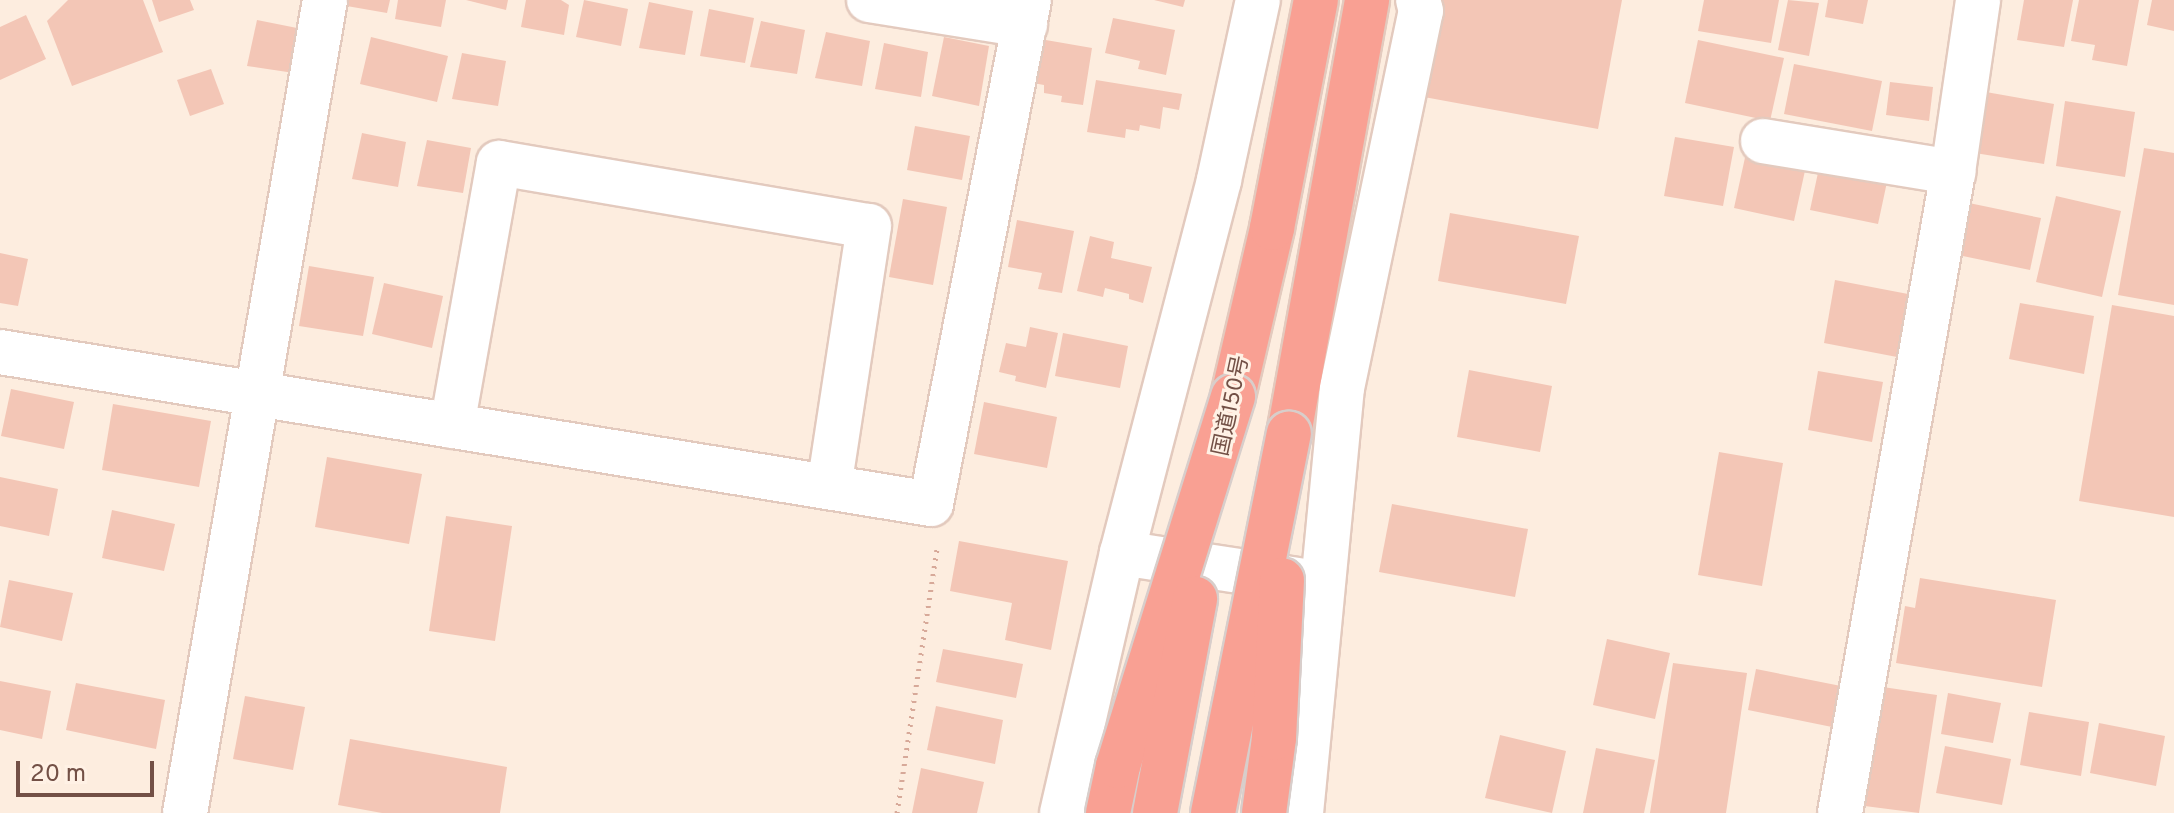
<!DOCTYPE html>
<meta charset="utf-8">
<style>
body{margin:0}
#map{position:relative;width:2174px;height:813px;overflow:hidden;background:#fdeddf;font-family:Overpass,"Noto Sans JP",sans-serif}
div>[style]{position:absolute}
.building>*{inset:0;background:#f3c6b6}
.path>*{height:5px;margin-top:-2.5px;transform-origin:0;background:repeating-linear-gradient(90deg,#d7a999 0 2px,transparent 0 8px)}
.roads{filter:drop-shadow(2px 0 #e3cabe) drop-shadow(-2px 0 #e3cabe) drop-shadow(0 2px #e3cabe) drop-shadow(0 -2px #e3cabe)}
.minor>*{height:44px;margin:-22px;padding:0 22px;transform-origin:22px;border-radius:22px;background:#fff}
.highway>*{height:44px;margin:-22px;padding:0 22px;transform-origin:22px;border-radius:22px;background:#f9a093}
.bridges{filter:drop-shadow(2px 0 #d8cecb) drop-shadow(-2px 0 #d8cecb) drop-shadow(0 2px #d8cecb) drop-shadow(0 -2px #d8cecb)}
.highway-bridge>*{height:44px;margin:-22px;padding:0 22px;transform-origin:22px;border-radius:22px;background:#f9a093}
span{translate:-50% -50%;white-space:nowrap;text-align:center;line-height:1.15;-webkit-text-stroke:6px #fff1e5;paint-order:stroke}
.street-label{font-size:22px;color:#735046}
.scale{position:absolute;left:16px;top:761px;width:138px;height:36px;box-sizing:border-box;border:4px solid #735046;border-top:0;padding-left:10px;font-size:24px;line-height:28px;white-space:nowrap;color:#735046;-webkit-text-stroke:6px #fff1e5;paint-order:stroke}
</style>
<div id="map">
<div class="building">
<div style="clip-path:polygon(68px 0,143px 0,163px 52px,72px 86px,47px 21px)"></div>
<div style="clip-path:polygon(152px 0,190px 0,194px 10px,159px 22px)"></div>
<div style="clip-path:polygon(342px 0,390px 0,387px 13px,341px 5px)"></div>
<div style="clip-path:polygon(398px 0,446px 0,441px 27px,395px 19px)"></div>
<div style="clip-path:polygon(466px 0,508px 0,506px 10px)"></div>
<div style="clip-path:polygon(526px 0,561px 0,569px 5px,564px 35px,521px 27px)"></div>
<div style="clip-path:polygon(584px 0,628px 9px,621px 46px,576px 37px)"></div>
<div style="clip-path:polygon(1154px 0,1185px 0,1183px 7px)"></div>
<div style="clip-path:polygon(1442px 0,1622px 0,1598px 129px,1424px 97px)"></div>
<div style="clip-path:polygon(1704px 0,1779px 0,1771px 43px,1698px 31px)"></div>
<div style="clip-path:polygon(1788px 0,1819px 3px,1809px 56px,1778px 50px)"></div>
<div style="clip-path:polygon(1828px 0,1868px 0,1863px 24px,1825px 17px)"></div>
<div style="clip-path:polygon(2024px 0,2073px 0,2064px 47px,2017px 40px)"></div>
<div style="clip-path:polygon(2079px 0,2139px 0,2127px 66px,2092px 60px,2095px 45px,2071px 41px)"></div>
<div style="clip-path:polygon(2152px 0,2174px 0,2174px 31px,2147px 25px)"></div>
<div style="clip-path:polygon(649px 2px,693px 11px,685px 55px,639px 48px)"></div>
<div style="clip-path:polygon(709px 9px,754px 18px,745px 63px,700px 56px)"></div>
<div style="clip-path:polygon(26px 15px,46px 59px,0 80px,0 27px)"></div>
<div style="clip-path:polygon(1113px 18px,1175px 30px,1166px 75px,1138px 69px,1140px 61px,1105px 53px)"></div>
<div style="clip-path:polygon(257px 20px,302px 29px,294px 73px,247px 66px)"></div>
<div style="clip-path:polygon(761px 21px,805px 30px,797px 74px,750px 67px)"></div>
<div style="clip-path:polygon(826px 32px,870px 41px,862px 86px,815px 78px)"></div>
<div style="clip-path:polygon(371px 37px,448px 56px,437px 102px,360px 84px)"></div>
<div style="clip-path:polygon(944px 37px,989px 46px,979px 106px,932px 96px)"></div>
<div style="clip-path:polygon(1040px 39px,1092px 48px,1083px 105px,1061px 102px,1062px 96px,1044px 93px,1044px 85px,1033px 83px)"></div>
<div style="clip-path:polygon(1698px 40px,1784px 58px,1770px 121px,1685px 103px)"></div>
<div style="clip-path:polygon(884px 43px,928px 52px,921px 97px,875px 89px)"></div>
<div style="clip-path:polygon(462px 53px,506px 61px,498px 106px,452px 99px)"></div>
<div style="clip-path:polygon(1794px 64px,1882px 81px,1872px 131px,1784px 114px)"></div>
<div style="clip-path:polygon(211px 69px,224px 104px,190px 116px,177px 80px)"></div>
<div style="clip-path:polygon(1096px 80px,1182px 94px,1179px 110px,1163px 107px,1160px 129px,1140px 125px,1139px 131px,1126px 129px,1125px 138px,1087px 132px)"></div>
<div style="clip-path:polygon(1890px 82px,1933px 87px,1929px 121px,1886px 115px)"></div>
<div style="clip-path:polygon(1986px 92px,2054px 104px,2044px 164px,1975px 153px)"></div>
<div style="clip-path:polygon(2065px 101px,2135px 112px,2125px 177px,2056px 166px)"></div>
<div style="clip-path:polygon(915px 126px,970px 136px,962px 180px,907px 170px)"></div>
<div style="clip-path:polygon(362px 133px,406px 142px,398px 187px,352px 179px)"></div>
<div style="clip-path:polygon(1675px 137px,1734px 147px,1723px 206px,1664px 196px)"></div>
<div style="clip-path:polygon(427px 140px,471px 148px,463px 193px,417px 186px)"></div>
<div style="clip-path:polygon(2144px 148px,2174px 153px,2174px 305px,2118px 295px)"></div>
<div style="clip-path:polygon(1746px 153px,1806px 166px,1794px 221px,1734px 208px)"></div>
<div style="clip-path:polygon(1819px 168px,1887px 182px,1878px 224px,1810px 210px)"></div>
<div style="clip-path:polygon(2056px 196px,2121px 211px,2102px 297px,2036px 282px)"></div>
<div style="clip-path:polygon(903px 199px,947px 207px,933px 285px,889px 277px)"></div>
<div style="clip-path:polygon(1969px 203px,2041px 218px,2030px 270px,1958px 255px)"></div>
<div style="clip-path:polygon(1450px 213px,1579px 236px,1566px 304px,1438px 281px)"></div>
<div style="clip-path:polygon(1017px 220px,1074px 231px,1062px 293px,1038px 289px,1042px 273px,1008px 267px)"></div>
<div style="clip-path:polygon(1090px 236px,1114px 242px,1111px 258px,1152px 267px,1143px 303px,1129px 299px,1129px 294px,1105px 288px,1103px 297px,1077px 291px)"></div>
<div style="clip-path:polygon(0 253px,28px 259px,18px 306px,0 303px)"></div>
<div style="clip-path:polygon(309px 266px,374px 277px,363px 336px,299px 326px)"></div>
<div style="clip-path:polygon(1835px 280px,1908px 294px,1897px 357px,1824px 343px)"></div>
<div style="clip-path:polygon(384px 283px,443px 296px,432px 348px,372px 334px)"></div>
<div style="clip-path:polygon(2020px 303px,2094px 316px,2084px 374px,2009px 359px)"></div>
<div style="clip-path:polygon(2112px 305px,2174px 316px,2174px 517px,2079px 501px)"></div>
<div style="clip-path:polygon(1030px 327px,1058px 333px,1046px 388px,1015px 381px,1016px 376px,999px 372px,1006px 343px,1026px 347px)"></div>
<div style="clip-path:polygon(1063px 333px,1128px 346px,1120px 388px,1055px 376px)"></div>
<div style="clip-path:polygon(1469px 370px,1552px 386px,1540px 452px,1457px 437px)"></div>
<div style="clip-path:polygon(1818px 371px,1883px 382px,1872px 442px,1808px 430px)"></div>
<div style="clip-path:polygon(11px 389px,74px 402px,64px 449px,1px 436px)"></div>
<div style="clip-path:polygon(984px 402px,1057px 417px,1047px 468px,974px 454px)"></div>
<div style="clip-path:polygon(113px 404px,211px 421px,199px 487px,102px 470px)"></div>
<div style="clip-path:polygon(1719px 452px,1783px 463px,1762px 586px,1698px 575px)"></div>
<div style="clip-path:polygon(327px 457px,422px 474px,409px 544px,315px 527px)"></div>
<div style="clip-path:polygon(0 477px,58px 489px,49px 536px,0 526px)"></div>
<div style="clip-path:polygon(1392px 504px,1528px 529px,1515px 597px,1379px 572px)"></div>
<div style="clip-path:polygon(112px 510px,175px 524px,164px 571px,102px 558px)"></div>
<div style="clip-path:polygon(446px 516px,512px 526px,495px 641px,429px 631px)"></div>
<div style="clip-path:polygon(959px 541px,1068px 561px,1051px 650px,1005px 640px,1012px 603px,950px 591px)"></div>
<div style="clip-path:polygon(1920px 578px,2056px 600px,2042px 687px,1896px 663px,1905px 606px,1915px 608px)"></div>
<div style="clip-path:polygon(9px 580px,73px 593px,62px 641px,0 627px)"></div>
<div style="clip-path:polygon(1607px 639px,1670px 653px,1655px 719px,1593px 705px)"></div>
<div style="clip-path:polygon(943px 649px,1023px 664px,1016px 698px,936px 682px)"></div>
<div style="clip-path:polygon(1673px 663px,1747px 673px,1726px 813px,1650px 813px)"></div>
<div style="clip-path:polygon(1756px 669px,1841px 686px,1832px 727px,1748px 710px)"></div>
<div style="clip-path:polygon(0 681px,51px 691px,42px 739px,0 730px)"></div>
<div style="clip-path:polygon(76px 683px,165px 700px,156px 749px,66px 730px)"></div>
<div style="clip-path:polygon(1876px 686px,1937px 695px,1919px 813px,1857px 805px)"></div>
<div style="clip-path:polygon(1948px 693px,2001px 703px,1993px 743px,1941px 734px)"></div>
<div style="clip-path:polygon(245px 696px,305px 707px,293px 770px,233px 759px)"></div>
<div style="clip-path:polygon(936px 706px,1003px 720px,995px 764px,927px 750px)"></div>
<div style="clip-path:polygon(2029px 712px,2089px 722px,2081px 776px,2020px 765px)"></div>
<div style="clip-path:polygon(2099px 723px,2165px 736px,2156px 786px,2090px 773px)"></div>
<div style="clip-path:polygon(1500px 735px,1566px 751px,1552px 813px,1485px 798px)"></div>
<div style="clip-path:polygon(350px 739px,507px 767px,500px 813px,382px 813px,338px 805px)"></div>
<div style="clip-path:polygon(1945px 746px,2011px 759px,2002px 805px,1936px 793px)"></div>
<div style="clip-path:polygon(1596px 748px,1655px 760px,1644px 813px,1583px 813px)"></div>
<div style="clip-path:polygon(921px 768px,984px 782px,977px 813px,912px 813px)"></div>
</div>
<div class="path">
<div style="left:897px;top:813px;width:267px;rotate:-81.4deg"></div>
</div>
<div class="roads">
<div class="minor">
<div style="left:869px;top:0;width:158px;rotate:9.1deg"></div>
<div style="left:1763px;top:141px;width:193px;rotate:9.3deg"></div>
<div style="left:0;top:352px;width:943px;rotate:9.27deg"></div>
<div style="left:931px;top:504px;width:513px;rotate:-79deg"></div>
<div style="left:452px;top:426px;width:267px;rotate:-79.9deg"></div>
<div style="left:499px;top:163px;width:375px;rotate:9.7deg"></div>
<div style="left:869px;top:226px;width:264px;rotate:98.7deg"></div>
<div style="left:1122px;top:553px;width:179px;rotate:8.7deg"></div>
<div style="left:185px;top:813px;width:825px;rotate:-80.23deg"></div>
<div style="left:1062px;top:813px;width:267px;rotate:-77deg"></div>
<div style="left:1122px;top:553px;width:385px;rotate:-75.4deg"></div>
<div style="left:1219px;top:180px;width:184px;rotate:-77.8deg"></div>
<div style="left:1301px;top:813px;width:427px;rotate:-84.5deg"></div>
<div style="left:1342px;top:388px;width:385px;rotate:-78.2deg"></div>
<div style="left:1421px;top:11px;width:11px;rotate:-105deg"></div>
<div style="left:1840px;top:813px;width:651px;rotate:-80deg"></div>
<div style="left:1953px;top:172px;width:174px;rotate:-81.7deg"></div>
</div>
<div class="highway">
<div style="left:1233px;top:396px;width:172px;rotate:-76.9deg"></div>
<div style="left:1272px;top:228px;width:232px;rotate:-79.1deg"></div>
<div style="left:1289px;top:434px;width:441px;rotate:-79.8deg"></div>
</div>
</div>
<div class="bridges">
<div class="highway-bridge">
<div style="left:1108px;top:813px;width:48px;rotate:-78deg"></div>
<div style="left:1118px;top:766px;width:387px;rotate:-72.7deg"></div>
<div style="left:1155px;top:813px;width:218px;rotate:-79.4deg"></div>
<div style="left:1213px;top:813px;width:387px;rotate:-78.7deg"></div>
<div style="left:1264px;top:813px;width:76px;rotate:-82.4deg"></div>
<div style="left:1274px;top:738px;width:158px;rotate:-87.1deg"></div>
</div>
</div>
<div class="street-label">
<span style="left:1232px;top:406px;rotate:-78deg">国道150号</span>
</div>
<div class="scale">20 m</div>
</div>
